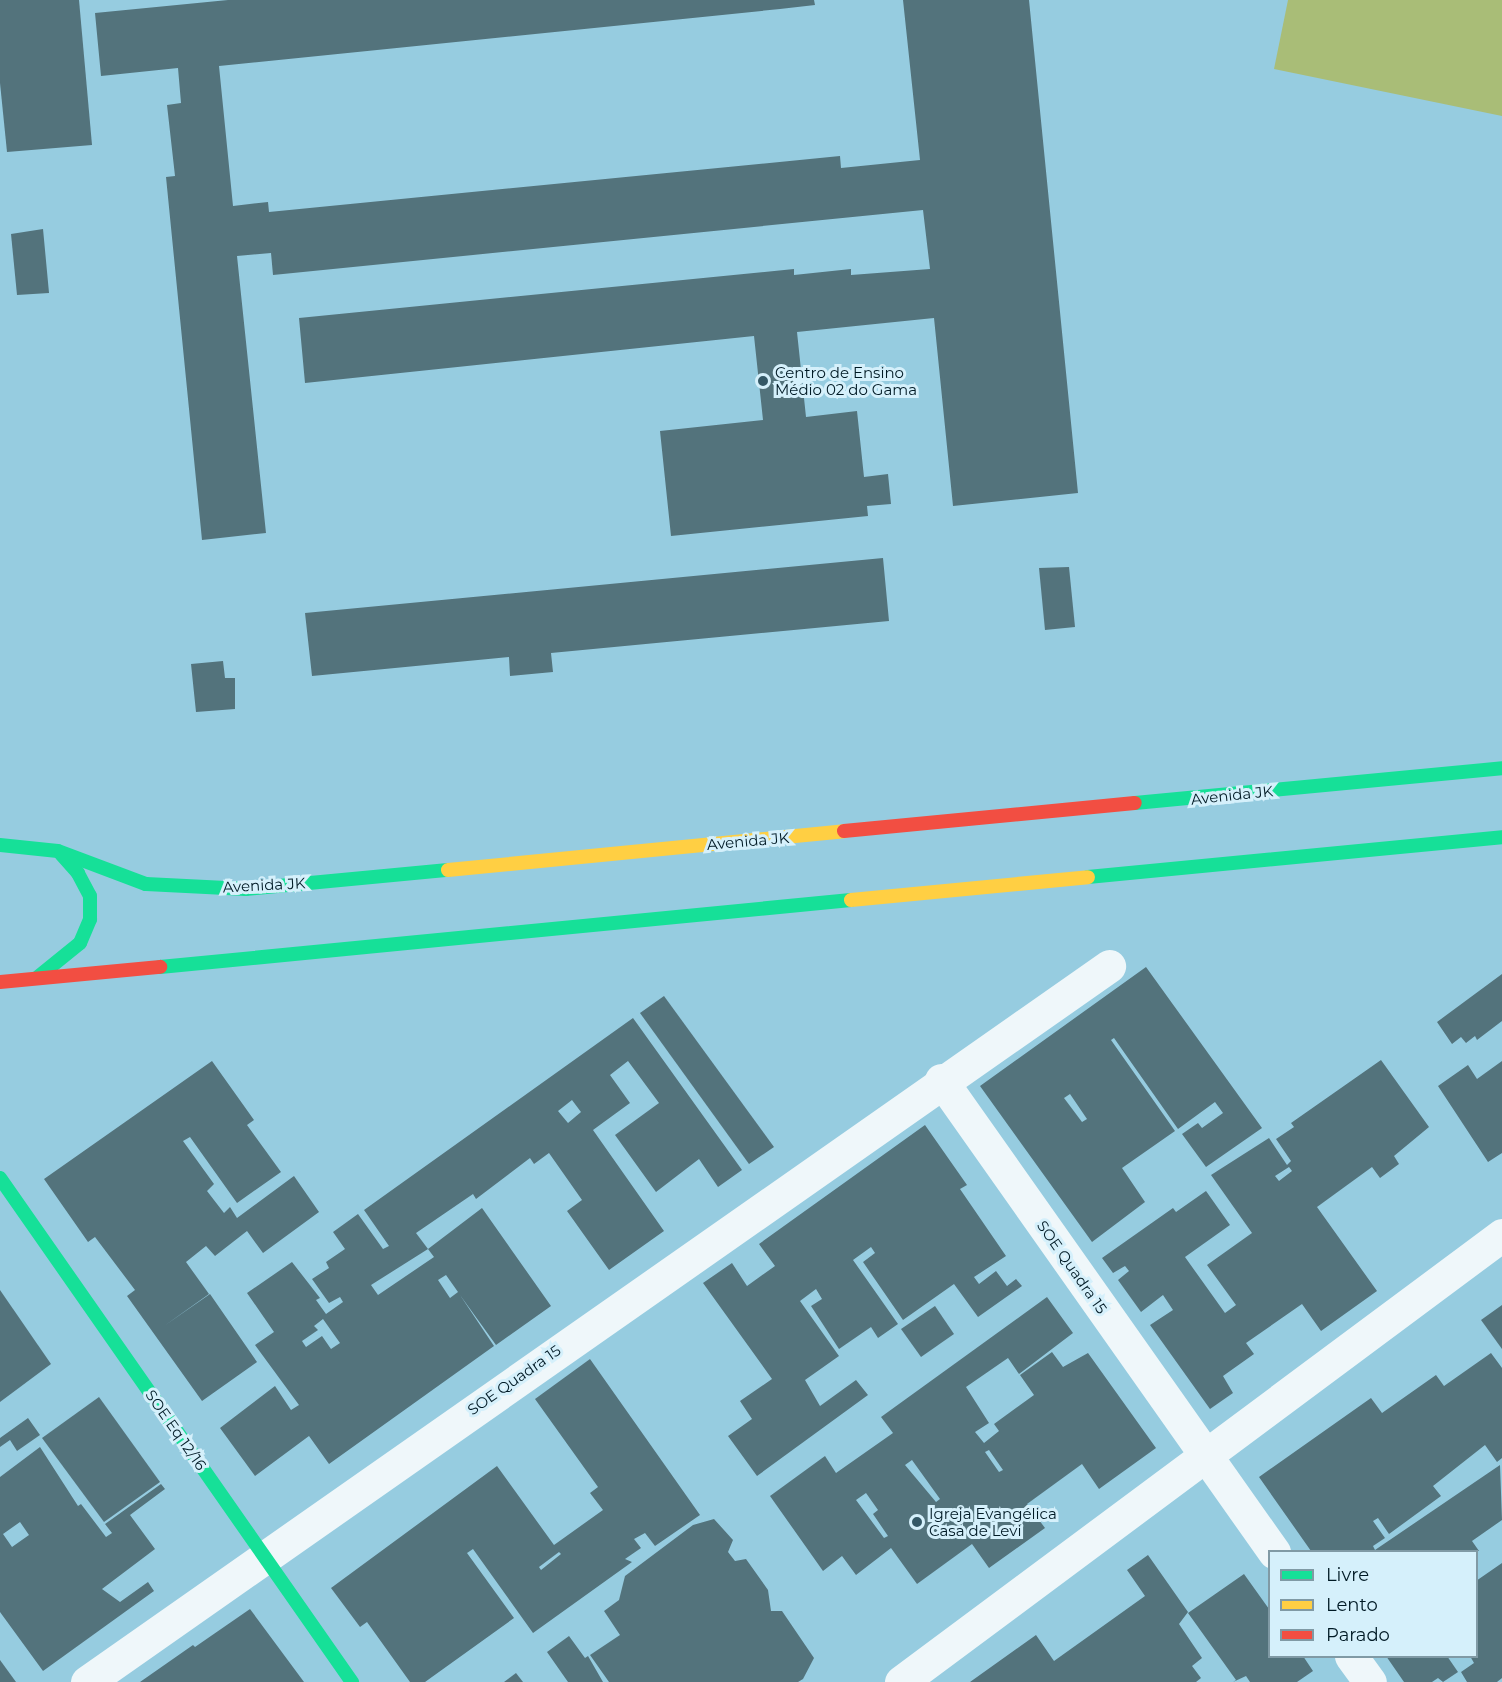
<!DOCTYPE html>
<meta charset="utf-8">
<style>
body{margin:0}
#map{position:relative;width:1502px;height:1682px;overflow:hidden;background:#96cce0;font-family:Montserrat,sans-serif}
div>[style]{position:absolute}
.green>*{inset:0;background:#a9bd77}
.building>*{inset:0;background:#53737c}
.street>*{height:33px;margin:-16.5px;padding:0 16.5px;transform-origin:16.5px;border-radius:16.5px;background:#eff7fa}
.fast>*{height:14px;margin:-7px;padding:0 7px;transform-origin:7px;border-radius:7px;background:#16e098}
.slow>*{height:14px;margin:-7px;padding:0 7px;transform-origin:7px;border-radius:7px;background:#ffcf43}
.jam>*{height:14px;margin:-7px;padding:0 7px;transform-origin:7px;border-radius:7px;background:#f24e42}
.dots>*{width:16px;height:16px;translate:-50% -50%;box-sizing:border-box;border:3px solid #d5f0fb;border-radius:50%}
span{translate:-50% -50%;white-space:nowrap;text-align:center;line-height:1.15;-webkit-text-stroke:6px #d5f0fb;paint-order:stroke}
.poi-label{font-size:15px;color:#001a25}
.left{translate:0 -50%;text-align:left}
.street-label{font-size:15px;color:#001a25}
.legend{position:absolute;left:1268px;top:1550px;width:210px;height:108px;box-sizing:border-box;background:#d5f0fb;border:2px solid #809aa5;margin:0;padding:8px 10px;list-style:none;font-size:18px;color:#001a25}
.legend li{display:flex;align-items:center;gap:12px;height:30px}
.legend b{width:30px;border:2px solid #809aa5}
</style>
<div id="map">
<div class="green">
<div style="clip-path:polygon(1288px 0,1502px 0,1502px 116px,1274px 69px)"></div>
</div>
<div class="building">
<div style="clip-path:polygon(0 0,79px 0,92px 145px,7px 152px,0 83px)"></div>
<div style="clip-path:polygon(228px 0,814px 0,815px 5px,780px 9px,219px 66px,233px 206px,268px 202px,269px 212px,840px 156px,841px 168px,920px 160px,903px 0,1029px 0,1078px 493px,953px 506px,934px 318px,797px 332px,806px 417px,857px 411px,864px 477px,888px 474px,891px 504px,867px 506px,868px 516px,671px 536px,660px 431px,763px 420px,754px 336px,305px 383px,299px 318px,794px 269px,794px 275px,851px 269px,851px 275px,930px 269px,923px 210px,273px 275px,271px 253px,237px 256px,266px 533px,202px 540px,166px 177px,175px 176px,167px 105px,181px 103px,178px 68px,101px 76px,95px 13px)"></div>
<div style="clip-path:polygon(43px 229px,49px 293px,17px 295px,11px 234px)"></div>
<div style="clip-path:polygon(883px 558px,889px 621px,551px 653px,553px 672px,510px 676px,509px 657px,312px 676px,305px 613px)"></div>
<div style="clip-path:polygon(1069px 567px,1075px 627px,1045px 630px,1039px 568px)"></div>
<div style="clip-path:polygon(223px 661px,225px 678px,235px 678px,235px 709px,196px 712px,191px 664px)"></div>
<div style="clip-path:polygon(evenodd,1146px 967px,1262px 1128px,1206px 1167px,1182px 1134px,1198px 1123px,1202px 1128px,1223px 1113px,1215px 1102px,1178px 1129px,1114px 1038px,1111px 1040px,1175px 1131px,1122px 1168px,1145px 1202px,1092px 1242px,980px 1086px,1146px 967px,1070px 1094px,1087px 1119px,1082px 1122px,1064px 1098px,1070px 1094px)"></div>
<div style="clip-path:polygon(1502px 974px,1502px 1021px,1477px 1040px,1475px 1036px,1466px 1043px,1461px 1037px,1452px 1044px,1437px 1022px)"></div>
<div style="clip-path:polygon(664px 996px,774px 1147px,749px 1164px,640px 1013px)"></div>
<div style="clip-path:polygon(evenodd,633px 1018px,742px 1170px,718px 1187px,699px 1159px,656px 1192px,615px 1135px,659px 1103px,628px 1061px,610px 1075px,630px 1103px,593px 1130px,664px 1231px,609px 1270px,567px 1211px,582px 1200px,549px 1153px,534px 1164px,530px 1158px,476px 1199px,473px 1194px,416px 1233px,428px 1249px,371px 1285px,378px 1295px,434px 1257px,428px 1249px,482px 1208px,551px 1306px,496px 1345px,460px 1295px,494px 1346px,329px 1464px,309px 1436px,255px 1476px,220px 1428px,275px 1386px,291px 1410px,299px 1405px,255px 1345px,274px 1332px,247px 1293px,292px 1262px,320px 1298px,316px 1300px,326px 1314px,343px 1302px,340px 1297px,329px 1303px,312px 1279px,329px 1268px,326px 1262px,345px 1249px,333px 1232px,358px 1214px,383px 1249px,389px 1246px,364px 1210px,633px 1018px,572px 1100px,581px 1112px,568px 1123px,558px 1111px,572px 1100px,633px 1018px,446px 1275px,458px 1292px,450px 1298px,438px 1280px,446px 1275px,633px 1018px,323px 1319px,340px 1343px,331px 1349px,322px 1336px,306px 1347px,302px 1341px,318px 1330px,314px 1326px,323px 1319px)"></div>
<div style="clip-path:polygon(evenodd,1381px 1060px,1429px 1127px,1394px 1156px,1399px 1164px,1380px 1178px,1372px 1167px,1317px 1207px,1377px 1291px,1321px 1331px,1302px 1304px,1246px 1343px,1254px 1354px,1223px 1376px,1233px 1393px,1210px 1409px,1150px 1325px,1173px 1310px,1163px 1295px,1141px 1312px,1118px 1280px,1129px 1271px,1125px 1266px,1113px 1273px,1102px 1258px,1173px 1208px,1176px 1212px,1206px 1191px,1230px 1225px,1185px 1257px,1225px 1313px,1236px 1305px,1207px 1265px,1252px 1233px,1211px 1175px,1269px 1138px,1287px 1165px,1291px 1161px,1276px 1139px,1294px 1127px,1291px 1123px,1381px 1060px,1289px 1167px,1292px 1171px,1279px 1181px,1275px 1176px,1289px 1167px)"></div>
<div style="clip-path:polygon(212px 1061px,254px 1120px,247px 1125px,281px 1172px,237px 1203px,190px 1137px,183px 1141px,214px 1184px,207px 1191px,224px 1213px,230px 1207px,237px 1218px,294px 1176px,319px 1212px,263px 1253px,247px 1231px,215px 1256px,206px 1246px,186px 1262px,209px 1294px,164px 1326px,210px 1294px,257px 1362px,202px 1401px,127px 1296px,135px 1290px,95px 1237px,88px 1242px,44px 1179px)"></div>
<div style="clip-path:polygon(1502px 1061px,1502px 1153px,1488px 1162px,1438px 1086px,1468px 1065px,1477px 1079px)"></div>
<div style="clip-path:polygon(925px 1125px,967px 1185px,960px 1189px,1006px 1256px,974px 1277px,979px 1284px,996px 1271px,1007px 1286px,1016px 1279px,1022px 1286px,978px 1317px,954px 1284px,903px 1320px,863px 1262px,875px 1253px,871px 1247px,853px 1260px,898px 1324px,878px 1338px,871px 1327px,839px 1349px,811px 1306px,822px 1299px,816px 1289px,800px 1301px,839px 1356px,805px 1380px,820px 1406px,856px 1380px,868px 1395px,757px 1476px,728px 1436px,752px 1419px,740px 1401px,772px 1379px,703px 1283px,732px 1263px,747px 1286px,775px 1266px,759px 1244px)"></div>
<div style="clip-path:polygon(0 1290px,51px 1364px,0 1402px)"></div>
<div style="clip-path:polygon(evenodd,1047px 1297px,1073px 1333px,1019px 1374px,1008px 1358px,966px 1387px,989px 1423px,975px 1432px,984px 1443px,999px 1431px,994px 1424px,1034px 1395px,1020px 1375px,1052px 1352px,1063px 1367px,1088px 1353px,1156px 1448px,1099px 1489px,1082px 1464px,1027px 1504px,1045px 1528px,989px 1568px,972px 1544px,917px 1584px,891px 1548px,856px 1575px,842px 1556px,823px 1571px,770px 1496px,825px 1456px,836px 1473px,893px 1433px,881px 1417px,1047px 1297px,989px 1450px,1003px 1470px,999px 1472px,985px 1452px,989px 1450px,1047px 1297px,912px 1460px,940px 1499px,936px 1502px,905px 1465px,912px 1460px,1047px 1297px,866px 1493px,878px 1510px,873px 1514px,888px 1536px,884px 1538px,856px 1500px,866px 1493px)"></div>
<div style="clip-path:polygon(1502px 1305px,1502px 1349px,1481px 1320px)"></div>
<div style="clip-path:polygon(935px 1306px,954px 1334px,921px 1357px,901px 1329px)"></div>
<div style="clip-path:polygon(1491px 1353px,1502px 1368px,1502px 1458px,1497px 1462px,1485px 1445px,1433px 1486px,1441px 1496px,1389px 1534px,1378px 1518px,1373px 1521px,1385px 1538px,1373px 1546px,1375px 1550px,1500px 1465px,1502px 1520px,1472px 1541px,1479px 1551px,1311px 1551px,1259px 1477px,1371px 1398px,1382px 1413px,1436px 1375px,1444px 1386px)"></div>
<div style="clip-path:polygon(evenodd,590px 1359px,700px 1515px,655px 1546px,645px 1533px,634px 1539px,641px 1548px,625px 1559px,632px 1562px,533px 1633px,473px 1549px,467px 1553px,514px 1618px,425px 1682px,410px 1682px,367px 1622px,360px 1627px,331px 1588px,497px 1466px,554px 1545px,603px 1510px,590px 1493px,598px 1487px,535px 1399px,590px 1359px,559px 1552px,561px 1554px,541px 1570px,539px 1567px,559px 1552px)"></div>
<div style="clip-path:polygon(99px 1397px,160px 1482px,104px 1522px,42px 1438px)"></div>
<div style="clip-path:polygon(28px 1418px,40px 1435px,17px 1451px,10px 1440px,0 1447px,0 1438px)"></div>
<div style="clip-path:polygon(evenodd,40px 1447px,78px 1506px,81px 1504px,106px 1537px,112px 1533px,105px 1524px,161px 1484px,165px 1489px,130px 1515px,155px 1549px,102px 1589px,120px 1602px,148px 1582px,154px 1591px,43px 1671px,0 1612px,0 1477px,40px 1447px,20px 1522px,29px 1535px,12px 1547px,3px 1534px,20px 1522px)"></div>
<div style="clip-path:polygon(714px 1519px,733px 1540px,728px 1552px,735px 1561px,746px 1559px,768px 1590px,771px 1611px,782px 1611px,814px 1658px,803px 1679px,798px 1682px,609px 1682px,590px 1655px,620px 1635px,604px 1611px,619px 1600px,625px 1576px,693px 1525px)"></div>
<div style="clip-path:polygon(1148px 1555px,1188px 1612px,1179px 1624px,1202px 1658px,1192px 1666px,1201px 1678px,1196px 1682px,970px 1682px,1036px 1635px,1054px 1661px,1145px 1596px,1127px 1570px)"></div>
<div style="clip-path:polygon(1502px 1563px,1502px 1678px,1497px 1682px,1467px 1682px,1461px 1672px,1474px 1663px,1470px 1656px,1476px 1656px,1476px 1581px)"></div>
<div style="clip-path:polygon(1244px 1574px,1269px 1609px,1269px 1656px,1303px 1656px,1313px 1671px,1297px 1682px,1250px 1682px,1246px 1676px,1233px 1682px,1236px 1680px,1188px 1613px)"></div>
<div style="clip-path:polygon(250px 1609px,304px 1682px,140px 1682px,193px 1645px,195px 1647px)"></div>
<div style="clip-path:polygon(569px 1636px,585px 1658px,588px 1656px,603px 1682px,568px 1682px,547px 1652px)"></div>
<div style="clip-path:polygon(1386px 1656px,1447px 1656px,1458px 1672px,1443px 1682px,1438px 1678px,1432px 1682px,1404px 1682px)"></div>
<div style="clip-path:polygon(0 1660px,16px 1682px,0 1682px)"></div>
<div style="clip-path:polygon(516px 1673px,523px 1682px,504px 1682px)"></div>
</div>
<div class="street">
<div style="left:941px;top:1080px;width:578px;rotate:54.8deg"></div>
<div style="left:1351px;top:1656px;width:32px;rotate:54deg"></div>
<div style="left:87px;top:1682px;width:1248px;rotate:-35.01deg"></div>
<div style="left:901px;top:1682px;width:749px;rotate:-36.64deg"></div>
</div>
<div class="fast">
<div style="left:1135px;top:803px;width:369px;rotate:-5.4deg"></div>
<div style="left:0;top:845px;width:58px;rotate:5.9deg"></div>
<div style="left:58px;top:851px;width:94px;rotate:20.6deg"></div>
<div style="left:146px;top:884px;width:100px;rotate:2.9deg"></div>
<div style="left:246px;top:889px;width:203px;rotate:-5.4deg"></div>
<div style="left:1088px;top:877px;width:416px;rotate:-5.5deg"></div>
<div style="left:160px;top:967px;width:694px;rotate:-5.54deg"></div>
<div style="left:38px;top:977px;width:54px;rotate:-39deg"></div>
<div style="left:80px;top:943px;width:26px;rotate:-67deg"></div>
<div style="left:90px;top:919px;width:23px;rotate:-90deg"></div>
<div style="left:90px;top:896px;width:26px;rotate:-118deg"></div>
<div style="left:78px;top:873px;width:25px;rotate:-132deg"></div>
<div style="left:0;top:1178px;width:615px;rotate:55.07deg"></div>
</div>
<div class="slow">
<div style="left:448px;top:870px;width:398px;rotate:-5.6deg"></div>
<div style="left:851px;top:900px;width:238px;rotate:-5.5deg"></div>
</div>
<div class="jam">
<div style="left:844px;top:831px;width:292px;rotate:-5.5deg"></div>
<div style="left:0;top:982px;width:161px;rotate:-5.4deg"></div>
</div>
<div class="dots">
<div style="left:763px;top:381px;background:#345866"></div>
<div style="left:917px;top:1522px;background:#345866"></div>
</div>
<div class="poi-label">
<span class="left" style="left:775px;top:381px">Centro de Ensino<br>Médio 02 do Gama</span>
<span class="left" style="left:929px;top:1522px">Igreja Evangélica<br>Casa de Levi</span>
</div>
<div class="street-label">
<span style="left:1232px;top:795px;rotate:-6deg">Avenida JK</span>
<span style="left:748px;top:841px;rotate:-5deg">Avenida JK</span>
<span style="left:264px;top:885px;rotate:-3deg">Avenida JK</span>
<span style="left:1072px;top:1267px;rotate:55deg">SOE Quadra 15</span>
<span style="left:514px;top:1380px;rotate:-35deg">SOE Quadra 15</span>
<span style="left:176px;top:1430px;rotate:55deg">SOE Eq 12/16</span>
</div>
<ul class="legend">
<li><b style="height:8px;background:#16e098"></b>Livre</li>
<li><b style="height:8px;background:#ffcf43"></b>Lento</li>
<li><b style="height:8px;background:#f24e42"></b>Parado</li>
</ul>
</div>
